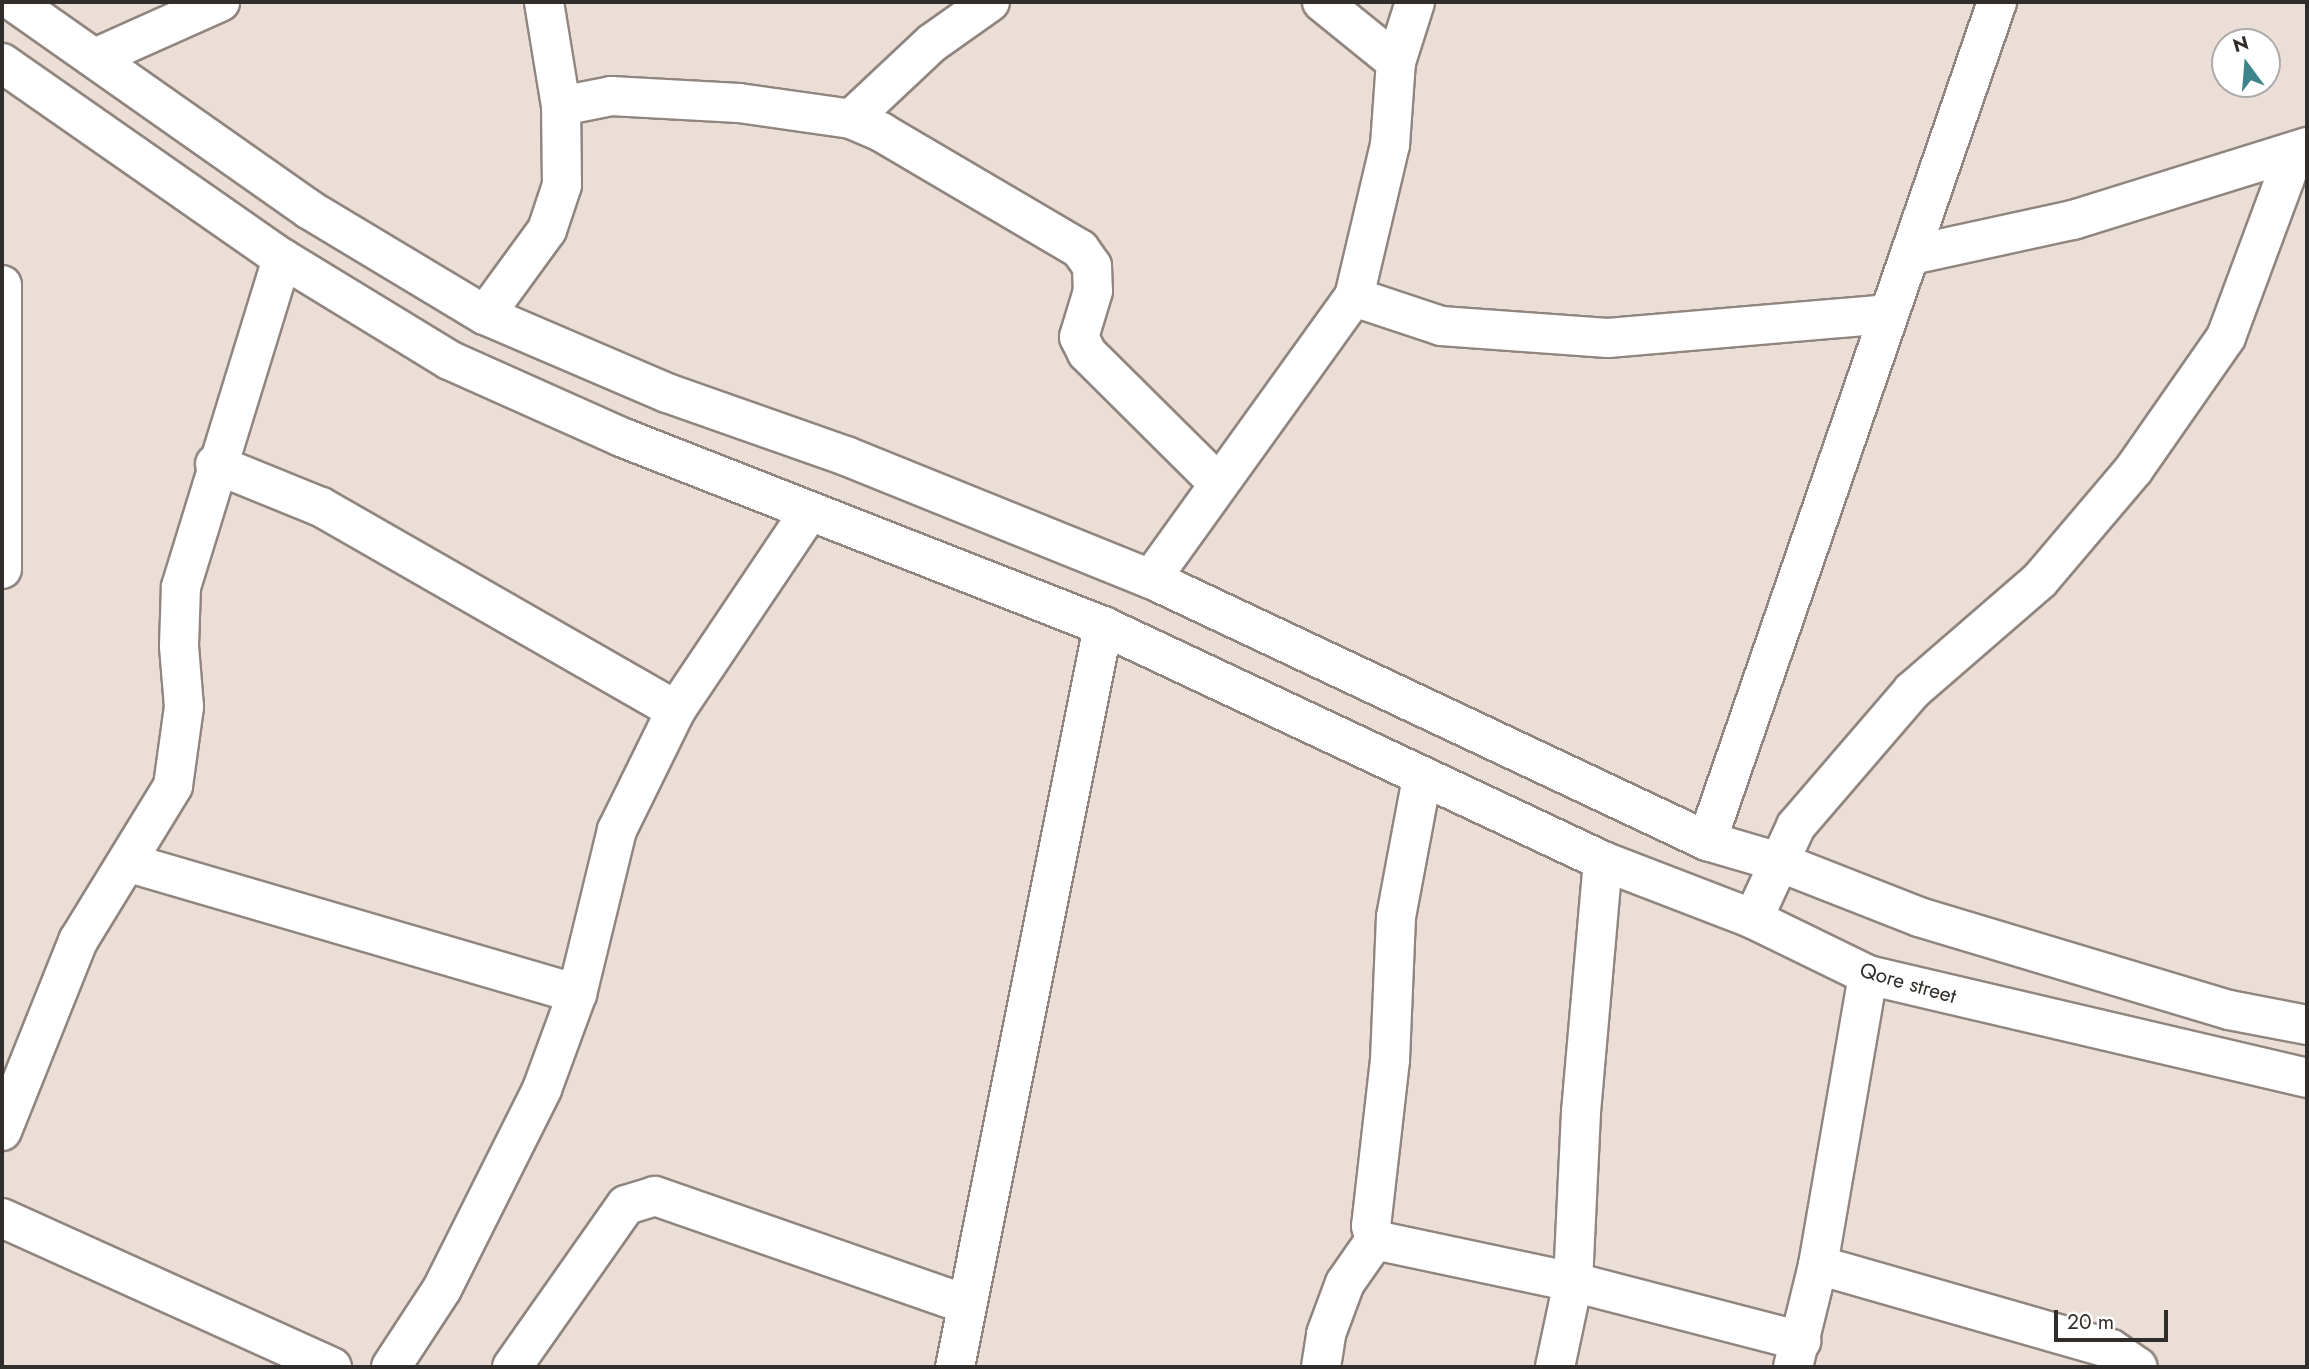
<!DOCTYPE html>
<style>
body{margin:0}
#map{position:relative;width:2309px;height:1369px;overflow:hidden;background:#eaded7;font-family:Jost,sans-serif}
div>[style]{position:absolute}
.roads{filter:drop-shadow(2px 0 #90867f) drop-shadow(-2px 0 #90867f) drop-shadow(0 2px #90867f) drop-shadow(0 -2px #90867f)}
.minor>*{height:38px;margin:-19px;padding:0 19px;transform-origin:19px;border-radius:19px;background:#fff}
span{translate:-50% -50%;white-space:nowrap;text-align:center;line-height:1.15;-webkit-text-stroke:5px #fff;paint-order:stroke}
.street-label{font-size:21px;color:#312d2a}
.frame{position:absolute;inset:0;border:4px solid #312d2a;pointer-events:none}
.north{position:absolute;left:2211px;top:28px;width:70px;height:70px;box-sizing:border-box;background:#fff;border:2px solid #adabaa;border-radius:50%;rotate:344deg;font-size:19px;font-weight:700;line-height:28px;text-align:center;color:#312d2a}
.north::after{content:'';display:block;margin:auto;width:24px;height:32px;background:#3d858a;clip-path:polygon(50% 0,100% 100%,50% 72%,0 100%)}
.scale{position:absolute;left:2054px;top:1310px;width:114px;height:32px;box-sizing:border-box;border:4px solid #312d2a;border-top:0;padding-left:9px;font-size:21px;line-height:24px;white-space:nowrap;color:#312d2a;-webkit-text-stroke:5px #fff;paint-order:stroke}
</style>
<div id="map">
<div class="roads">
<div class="minor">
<div style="left:14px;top:2px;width:362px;rotate:35.1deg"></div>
<div style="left:310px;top:210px;width:204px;rotate:31deg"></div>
<div style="left:485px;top:315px;width:198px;rotate:23.2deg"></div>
<div style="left:667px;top:393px;width:190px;rotate:19.4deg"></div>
<div style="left:846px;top:456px;width:329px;rotate:22deg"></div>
<div style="left:1151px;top:579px;width:615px;rotate:25.23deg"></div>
<div style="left:1707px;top:841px;width:75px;rotate:16.3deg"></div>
<div style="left:1779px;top:862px;width:150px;rotate:21.4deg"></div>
<div style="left:1919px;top:917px;width:324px;rotate:16.7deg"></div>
<div style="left:2229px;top:1010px;width:79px;rotate:10.9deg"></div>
<div style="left:1322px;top:2px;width:95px;rotate:39deg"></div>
<div style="left:97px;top:57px;width:135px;rotate:-24.1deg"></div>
<div style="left:2px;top:63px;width:341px;rotate:34.9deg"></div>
<div style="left:282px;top:258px;width:196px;rotate:31.4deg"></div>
<div style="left:449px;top:360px;width:188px;rotate:24.1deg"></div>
<div style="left:621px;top:437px;width:518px;rotate:21.41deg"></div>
<div style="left:1103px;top:626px;width:552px;rotate:25.17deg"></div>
<div style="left:1603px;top:861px;width:161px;rotate:21.1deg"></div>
<div style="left:1753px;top:919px;width:128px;rotate:26deg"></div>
<div style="left:1868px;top:975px;width:451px;rotate:13.2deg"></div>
<div style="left:561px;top:106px;width:51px;rotate:-11.3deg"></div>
<div style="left:611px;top:96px;width:128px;rotate:3.1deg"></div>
<div style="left:739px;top:103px;width:113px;rotate:8.1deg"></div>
<div style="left:851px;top:119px;width:33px;rotate:23deg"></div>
<div style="left:881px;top:132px;width:231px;rotate:30.5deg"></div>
<div style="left:1080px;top:249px;width:21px;rotate:55deg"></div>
<div style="left:1092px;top:266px;width:25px;rotate:88deg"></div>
<div style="left:1093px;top:291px;width:48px;rotate:106.9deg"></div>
<div style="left:1079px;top:337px;width:18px;rotate:63deg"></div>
<div style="left:1087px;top:353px;width:185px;rotate:44.8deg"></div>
<div style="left:851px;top:119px;width:111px;rotate:-43.2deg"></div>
<div style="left:932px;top:43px;width:71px;rotate:-35.3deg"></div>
<div style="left:1912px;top:255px;width:165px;rotate:-12.3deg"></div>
<div style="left:2073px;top:220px;width:245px;rotate:-17.3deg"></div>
<div style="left:2px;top:285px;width:284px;rotate:90deg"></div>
<div style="left:1354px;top:297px;width:92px;rotate:18.4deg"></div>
<div style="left:1441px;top:326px;width:167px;rotate:4.1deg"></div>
<div style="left:1608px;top:338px;width:280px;rotate:-4.9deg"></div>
<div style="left:485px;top:315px;width:105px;rotate:-53.9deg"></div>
<div style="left:547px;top:230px;width:47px;rotate:-71.6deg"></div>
<div style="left:562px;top:185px;width:79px;rotate:-90.7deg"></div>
<div style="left:561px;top:106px;width:105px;rotate:-99.3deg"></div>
<div style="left:215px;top:464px;width:114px;rotate:22.1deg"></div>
<div style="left:321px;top:507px;width:409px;rotate:29.8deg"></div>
<div style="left:1151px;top:579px;width:347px;rotate:-54.3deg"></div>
<div style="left:1354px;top:297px;width:156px;rotate:-76.7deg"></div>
<div style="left:1390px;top:145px;width:83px;rotate:-85.9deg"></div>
<div style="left:1396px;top:62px;width:63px;rotate:-72.4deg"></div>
<div style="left:1422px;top:778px;width:141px;rotate:100.6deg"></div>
<div style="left:1396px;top:917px;width:143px;rotate:92.4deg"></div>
<div style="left:1390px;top:1060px;width:167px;rotate:96.5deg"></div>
<div style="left:1371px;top:1226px;width:15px;rotate:74deg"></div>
<div style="left:1375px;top:1240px;width:202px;rotate:12deg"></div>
<div style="left:1573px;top:1282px;width:236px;rotate:14.5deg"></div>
<div style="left:1707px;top:841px;width:888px;rotate:-70.93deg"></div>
<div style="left:130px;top:863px;width:466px;rotate:16.3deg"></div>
<div style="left:1753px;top:919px;width:102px;rotate:-65.2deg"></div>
<div style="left:1796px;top:826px;width:178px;rotate:-49.3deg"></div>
<div style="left:1912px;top:691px;width:169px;rotate:-40.9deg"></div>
<div style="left:2040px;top:580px;width:145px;rotate:-49.7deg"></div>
<div style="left:2134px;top:469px;width:161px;rotate:-55.1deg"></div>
<div style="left:2226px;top:337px;width:195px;rotate:-69.6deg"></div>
<div style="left:2px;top:1131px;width:205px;rotate:-68.2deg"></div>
<div style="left:78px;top:941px;width:182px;rotate:-58.5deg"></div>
<div style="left:173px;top:786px;width:80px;rotate:-82.1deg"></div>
<div style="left:184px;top:707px;width:61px;rotate:-94.7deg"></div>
<div style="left:179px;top:646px;width:59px;rotate:-88.1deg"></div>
<div style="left:181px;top:587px;width:344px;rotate:-72.9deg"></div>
<div style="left:2px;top:1218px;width:362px;rotate:24.3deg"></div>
<div style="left:1818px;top:1265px;width:305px;rotate:16deg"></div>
<div style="left:2111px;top:1349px;width:32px;rotate:34deg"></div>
<div style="left:391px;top:1367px;width:93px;rotate:-56.8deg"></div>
<div style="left:442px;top:1289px;width:224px;rotate:-63.4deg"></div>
<div style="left:542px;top:1089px;width:101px;rotate:-69.8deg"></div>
<div style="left:577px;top:994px;width:169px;rotate:-76.3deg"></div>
<div style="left:617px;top:830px;width:134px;rotate:-63.8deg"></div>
<div style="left:676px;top:710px;width:239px;rotate:-56.1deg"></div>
<div style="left:512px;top:1367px;width:198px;rotate:-54.9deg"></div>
<div style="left:626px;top:1205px;width:30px;rotate:-17deg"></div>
<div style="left:655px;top:1196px;width:329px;rotate:19.2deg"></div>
<div style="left:955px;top:1367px;width:756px;rotate:-78.7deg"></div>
<div style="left:1321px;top:1367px;width:33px;rotate:-81deg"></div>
<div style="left:1326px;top:1334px;width:54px;rotate:-69.6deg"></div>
<div style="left:1345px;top:1283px;width:52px;rotate:-55.1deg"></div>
<div style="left:1555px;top:1367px;width:87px;rotate:-78deg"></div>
<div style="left:1573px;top:1282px;width:170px;rotate:-87.3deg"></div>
<div style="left:1581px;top:1112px;width:252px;rotate:-85deg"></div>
<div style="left:1793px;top:1367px;width:105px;rotate:-76.2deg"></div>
<div style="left:1818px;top:1265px;width:294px;rotate:-80.2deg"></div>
</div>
</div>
<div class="street-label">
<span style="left:1908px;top:983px;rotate:16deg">Qore street</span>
</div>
<div class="frame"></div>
<div class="north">N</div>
<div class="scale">20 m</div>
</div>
